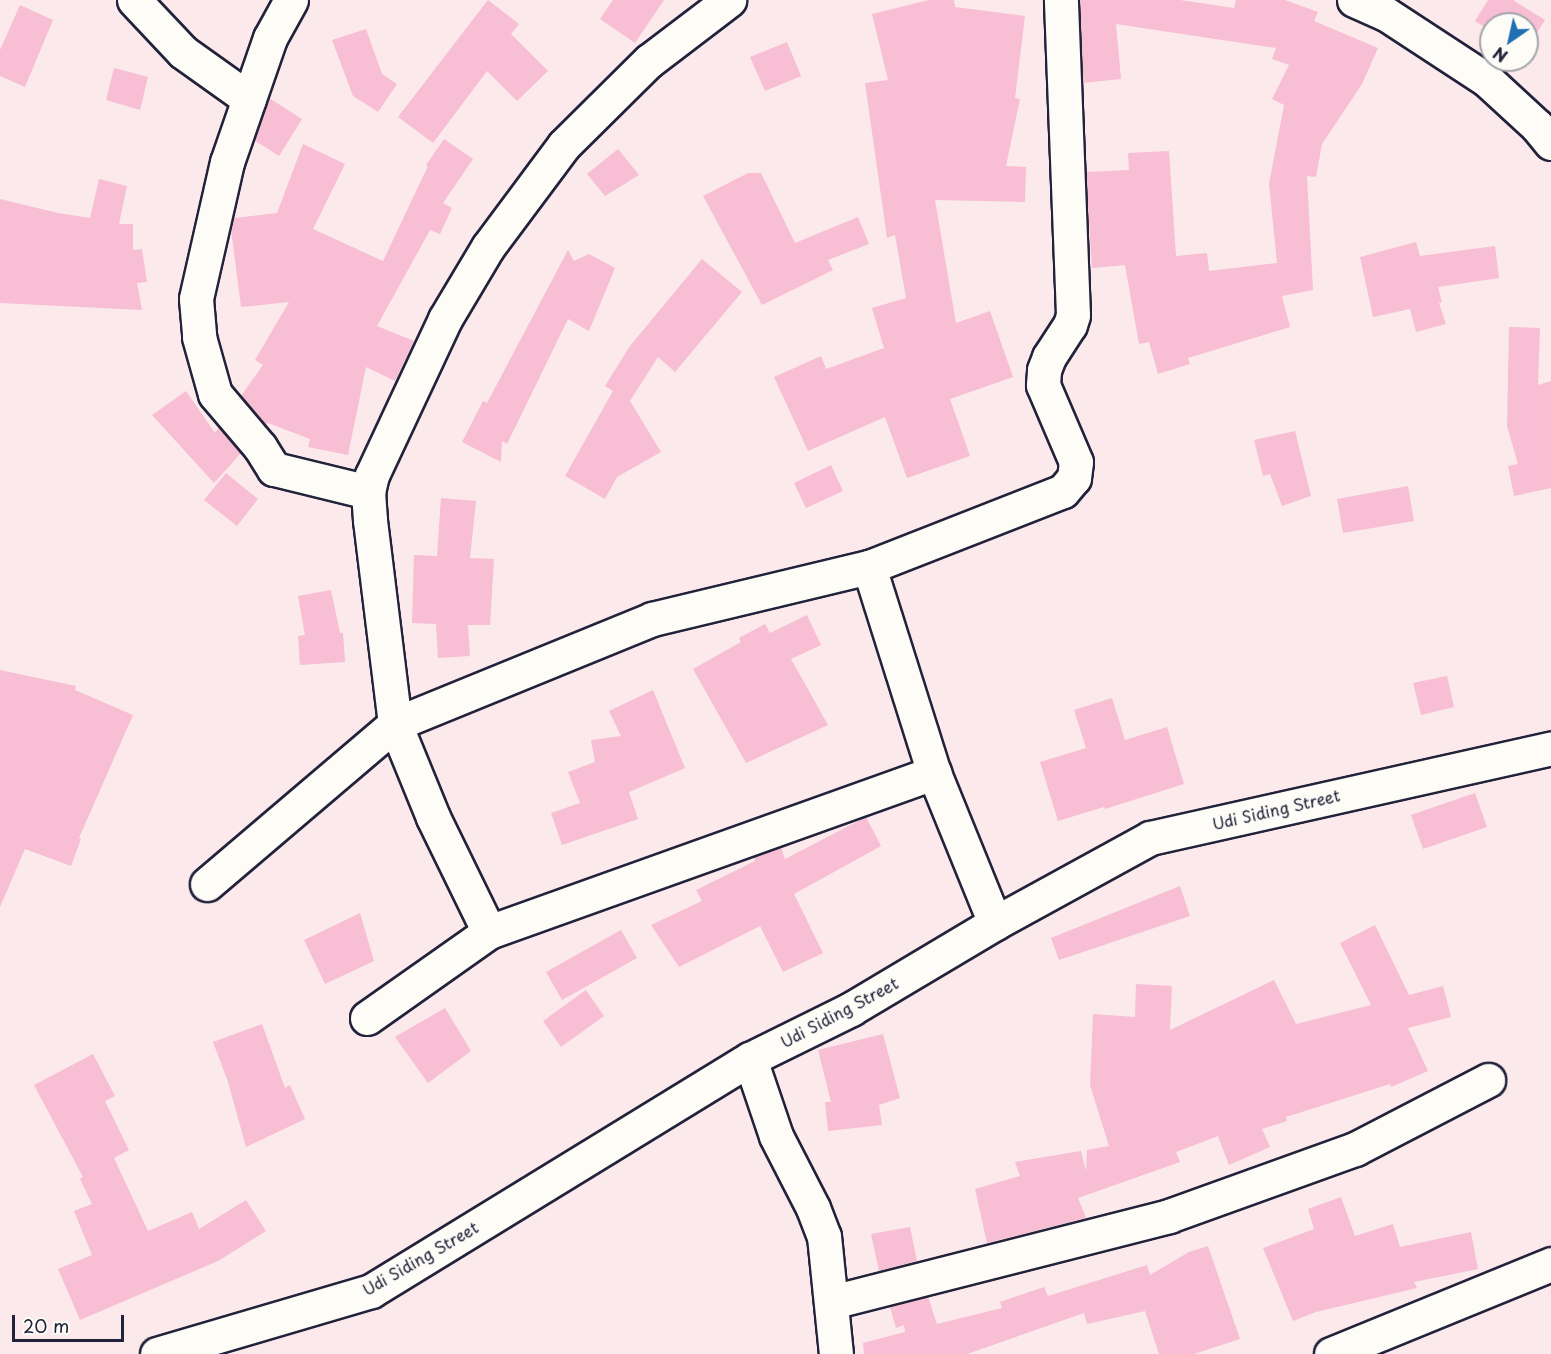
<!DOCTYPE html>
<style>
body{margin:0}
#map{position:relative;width:1551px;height:1354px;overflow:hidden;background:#fbe9ec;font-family:"Playpen Sans",sans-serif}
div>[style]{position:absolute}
.building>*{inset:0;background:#f7bed4}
.roads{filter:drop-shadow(2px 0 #22223b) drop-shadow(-2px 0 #22223b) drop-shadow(0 2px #22223b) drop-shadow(0 -2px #22223b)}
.minor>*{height:33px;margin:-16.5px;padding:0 16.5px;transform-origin:16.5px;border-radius:16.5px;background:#fdfcf7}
span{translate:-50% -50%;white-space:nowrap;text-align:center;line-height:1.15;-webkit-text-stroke:4.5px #fdfcf7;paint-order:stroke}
.street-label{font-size:16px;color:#22223b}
.north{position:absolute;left:1479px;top:12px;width:60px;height:60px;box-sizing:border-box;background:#fdfcf7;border:2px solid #a5a5ac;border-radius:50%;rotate:214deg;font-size:16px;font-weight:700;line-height:24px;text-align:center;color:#22223b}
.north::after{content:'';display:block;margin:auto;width:21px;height:27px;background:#1f6fb2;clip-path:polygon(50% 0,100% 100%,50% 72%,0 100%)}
.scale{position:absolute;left:12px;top:1315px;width:112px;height:27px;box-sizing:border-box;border:3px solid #22223b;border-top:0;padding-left:8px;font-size:18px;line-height:21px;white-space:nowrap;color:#22223b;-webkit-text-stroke:4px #fdfcf7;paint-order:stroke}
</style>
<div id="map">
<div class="building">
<div style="clip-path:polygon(488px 0,519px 24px,511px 34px,548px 71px,517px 101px,487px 71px,433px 143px,398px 117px)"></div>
<div style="clip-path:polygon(613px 0,664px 0,635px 43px,600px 19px)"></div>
<div style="clip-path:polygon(929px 0,954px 0,955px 7px,1025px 16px,1015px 98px,1020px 99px,1006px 166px,1026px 167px,1025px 202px,935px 200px,956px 323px,990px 311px,1013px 377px,950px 399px,970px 456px,907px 478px,885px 417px,808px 451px,774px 377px,821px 356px,826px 369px,884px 348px,872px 308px,906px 298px,895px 235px,887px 238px,865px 83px,888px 80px,872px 14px)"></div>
<div style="clip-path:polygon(1080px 0,1180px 0,1234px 8px,1236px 0,1285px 0,1318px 12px,1314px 21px,1378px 48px,1362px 84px,1322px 144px,1316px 177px,1307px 176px,1313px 290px,1282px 296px,1290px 327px,1188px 358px,1190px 364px,1158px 374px,1149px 342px,1139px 344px,1125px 265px,1092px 268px,1086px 172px,1129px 170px,1128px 153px,1169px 151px,1176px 256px,1207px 253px,1209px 271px,1277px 263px,1269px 184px,1284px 105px,1272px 99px,1289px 65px,1272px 59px,1276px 48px,1116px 24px,1121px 79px,1083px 83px)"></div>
<div style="clip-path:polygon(1488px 0,1513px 0,1545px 20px,1527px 48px,1527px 24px,1491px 24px,1491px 31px,1475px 21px)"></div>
<div style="clip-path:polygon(20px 5px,53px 20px,25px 87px,0 76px,0 50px)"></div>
<div style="clip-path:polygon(366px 29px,382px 74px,397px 84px,378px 112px,353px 96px,332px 40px)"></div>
<div style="clip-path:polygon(787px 42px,801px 76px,765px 91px,750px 57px)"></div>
<div style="clip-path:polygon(114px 68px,148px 77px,140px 110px,106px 100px)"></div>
<div style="clip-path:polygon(269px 98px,302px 119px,279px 156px,254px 140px)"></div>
<div style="clip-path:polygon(444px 139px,473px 159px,443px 203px,452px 208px,440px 234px,430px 230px,377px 326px,414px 341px,395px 381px,366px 367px,348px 455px,308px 447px,310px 439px,268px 423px,266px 425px,241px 396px,263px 365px,255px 360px,289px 302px,241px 307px,231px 229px,234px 218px,277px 213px,303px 144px,345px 164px,313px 229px,383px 261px,428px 166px,426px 165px)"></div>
<div style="clip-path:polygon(618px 149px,639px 175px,605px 196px,587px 174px)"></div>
<div style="clip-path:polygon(748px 173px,761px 173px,795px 243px,858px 217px,869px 244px,828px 260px,833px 270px,762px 305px,703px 196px)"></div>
<div style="clip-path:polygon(99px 179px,127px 186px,119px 224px,133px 224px,133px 250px,142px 249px,147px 282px,137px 283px,142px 310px,0 303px,0 199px,58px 213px,90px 218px)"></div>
<div style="clip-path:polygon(1416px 242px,1420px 256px,1495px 246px,1499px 278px,1438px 287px,1442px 302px,1439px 303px,1446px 324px,1416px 332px,1410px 309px,1373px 317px,1360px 257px)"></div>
<div style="clip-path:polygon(568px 250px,574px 261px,589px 254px,615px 268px,589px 331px,568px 319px,507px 444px,502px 441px,501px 462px,462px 442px,483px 401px,487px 403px)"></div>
<div style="clip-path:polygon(702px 259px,742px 292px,675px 372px,658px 357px,630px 401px,661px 452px,617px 477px,605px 499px,565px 476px,613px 391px,605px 386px,630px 346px)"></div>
<div style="clip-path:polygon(1509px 327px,1540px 328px,1538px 385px,1551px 381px,1551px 488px,1514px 496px,1508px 466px,1518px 464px,1507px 426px)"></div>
<div style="clip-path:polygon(186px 391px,215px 433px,219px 427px,241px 453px,214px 483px,152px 415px)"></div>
<div style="clip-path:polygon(1295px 431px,1311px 496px,1282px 506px,1270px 474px,1263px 476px,1254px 440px)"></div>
<div style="clip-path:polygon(831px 465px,843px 491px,806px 508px,794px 483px)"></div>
<div style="clip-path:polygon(226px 473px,258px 499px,237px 526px,204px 500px)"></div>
<div style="clip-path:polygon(1408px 486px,1414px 521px,1343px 533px,1337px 499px)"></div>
<div style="clip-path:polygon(441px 498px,476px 501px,470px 558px,494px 559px,490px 625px,468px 625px,470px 656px,438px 658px,436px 624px,412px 623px,414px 555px,437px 556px)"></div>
<div style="clip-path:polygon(331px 590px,340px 633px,343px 633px,345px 662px,300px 665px,298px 636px,305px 635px,298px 596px)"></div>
<div style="clip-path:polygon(807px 615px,821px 645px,791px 659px,828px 725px,746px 763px,693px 669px,741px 642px,739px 638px,765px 624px,770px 633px)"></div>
<div style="clip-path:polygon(0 670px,76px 686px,75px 690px,133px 715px,79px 838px,81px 839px,71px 866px,25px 849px,0 907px)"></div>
<div style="clip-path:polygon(1447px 676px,1454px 707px,1421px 715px,1413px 683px)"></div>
<div style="clip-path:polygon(653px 690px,685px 768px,629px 792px,638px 819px,562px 845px,551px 813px,580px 803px,568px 772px,595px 762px,591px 740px,621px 736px,609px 711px)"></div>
<div style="clip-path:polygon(1112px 698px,1125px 740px,1167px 727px,1184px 784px,1105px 809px,1104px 807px,1058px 821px,1040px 762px,1086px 748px,1074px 710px)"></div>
<div style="clip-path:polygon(1475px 793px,1487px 827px,1423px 849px,1411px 815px)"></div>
<div style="clip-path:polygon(866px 817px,881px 846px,794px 894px,823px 953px,783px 972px,760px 926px,679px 967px,651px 925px,702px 901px,696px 890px,755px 861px,754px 857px,781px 847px,785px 859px)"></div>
<div style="clip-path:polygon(1180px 886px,1190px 916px,1059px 960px,1051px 938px)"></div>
<div style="clip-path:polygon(360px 913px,374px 961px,325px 984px,304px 940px)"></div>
<div style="clip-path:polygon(1375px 925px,1409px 995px,1443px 986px,1451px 1017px,1408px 1028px,1428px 1071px,1391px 1087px,1390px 1084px,1286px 1117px,1287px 1121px,1262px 1129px,1270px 1147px,1229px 1165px,1218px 1136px,1176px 1152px,1180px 1162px,1078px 1198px,1086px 1218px,987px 1243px,975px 1189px,1020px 1176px,1015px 1162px,1081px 1151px,1086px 1171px,1087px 1150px,1109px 1146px,1090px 1085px,1093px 1014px,1135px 1017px,1136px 984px,1172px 986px,1170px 1030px,1274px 980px,1296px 1024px,1371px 1005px,1340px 943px)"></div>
<div style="clip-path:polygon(621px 930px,637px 958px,562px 1000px,546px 972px)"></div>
<div style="clip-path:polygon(586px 990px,604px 1016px,561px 1047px,543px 1021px)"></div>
<div style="clip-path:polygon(445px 1008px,471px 1051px,428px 1083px,395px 1037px)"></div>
<div style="clip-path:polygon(262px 1024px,285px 1088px,290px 1085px,305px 1119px,246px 1147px,228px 1082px,213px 1042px)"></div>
<div style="clip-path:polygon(883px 1034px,900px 1098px,879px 1105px,882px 1125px,828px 1131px,825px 1102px,831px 1102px,818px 1050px)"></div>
<div style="clip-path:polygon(93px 1054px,115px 1096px,105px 1101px,129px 1150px,114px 1158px,148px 1231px,192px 1212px,199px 1229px,246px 1200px,266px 1231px,218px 1261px,80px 1320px,58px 1269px,92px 1255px,74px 1211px,92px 1204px,80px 1179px,83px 1177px,34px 1085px)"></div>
<div style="clip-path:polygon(1341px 1197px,1355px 1236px,1393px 1224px,1400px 1247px,1471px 1232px,1478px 1269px,1414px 1282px,1417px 1288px,1316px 1312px,1293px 1321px,1263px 1248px,1314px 1229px,1308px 1209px)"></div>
<div style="clip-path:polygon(910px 1227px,917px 1261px,879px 1271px,871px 1234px)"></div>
<div style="clip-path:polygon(1208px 1246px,1240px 1339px,1194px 1354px,1159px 1354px,1145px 1311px,1087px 1324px,1084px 1313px,967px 1354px,864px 1354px,863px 1343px,905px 1332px,904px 1325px,896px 1328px,890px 1307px,928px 1297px,937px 1324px,1002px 1308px,1000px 1302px,1044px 1287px,1048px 1296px,1147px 1265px,1150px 1275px,1189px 1252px)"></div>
</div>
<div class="roads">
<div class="minor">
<div style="left:134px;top:0;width:71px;rotate:46.7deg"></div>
<div style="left:183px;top:52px;width:81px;rotate:35.5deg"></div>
<div style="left:291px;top:0;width:43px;rotate:118.9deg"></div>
<div style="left:270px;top:38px;width:131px;rotate:109.1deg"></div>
<div style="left:227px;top:162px;width:140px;rotate:102.8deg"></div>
<div style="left:196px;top:299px;width:38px;rotate:85deg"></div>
<div style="left:199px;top:337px;width:59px;rotate:74.3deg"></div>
<div style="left:215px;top:394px;width:70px;rotate:49.7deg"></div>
<div style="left:260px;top:447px;width:26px;rotate:58deg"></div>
<div style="left:274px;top:469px;width:97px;rotate:13.7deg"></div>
<div style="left:1354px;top:0;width:35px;rotate:24deg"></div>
<div style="left:1386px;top:14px;width:121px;rotate:33.2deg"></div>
<div style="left:1487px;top:80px;width:68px;rotate:42.6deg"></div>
<div style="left:1537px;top:126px;width:22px;rotate:51deg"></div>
<div style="left:869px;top:567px;width:216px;rotate:72.5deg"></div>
<div style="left:934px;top:773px;width:162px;rotate:67.9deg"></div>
<div style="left:207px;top:884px;width:247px;rotate:-40.4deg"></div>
<div style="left:395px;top:724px;width:278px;rotate:-22.2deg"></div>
<div style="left:652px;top:619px;width:223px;rotate:-13.5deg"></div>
<div style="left:869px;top:567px;width:208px;rotate:-21.4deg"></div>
<div style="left:1063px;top:491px;width:17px;rotate:-50deg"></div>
<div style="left:1074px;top:478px;width:16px;rotate:-83deg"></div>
<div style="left:1076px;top:462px;width:84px;rotate:-113.2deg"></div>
<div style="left:1043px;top:385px;width:15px;rotate:-86deg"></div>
<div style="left:1044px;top:370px;width:14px;rotate:-69deg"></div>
<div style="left:1049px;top:357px;width:38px;rotate:-57deg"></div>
<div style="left:1070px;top:325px;width:10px;rotate:-73deg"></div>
<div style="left:1073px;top:315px;width:315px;rotate:-92.2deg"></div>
<div style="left:489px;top:932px;width:128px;rotate:-116deg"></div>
<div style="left:433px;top:817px;width:100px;rotate:-112.2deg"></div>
<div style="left:395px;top:724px;width:206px;rotate:-97deg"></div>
<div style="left:370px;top:520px;width:28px;rotate:-94deg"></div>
<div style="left:368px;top:492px;width:17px;rotate:-77deg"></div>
<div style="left:372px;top:475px;width:172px;rotate:-64.9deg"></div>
<div style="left:445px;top:319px;width:84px;rotate:-59.2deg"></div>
<div style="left:488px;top:247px;width:127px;rotate:-53.3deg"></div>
<div style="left:564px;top:145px;width:120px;rotate:-44.7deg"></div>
<div style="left:649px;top:61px;width:101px;rotate:-37.3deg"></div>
<div style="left:367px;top:1018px;width:149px;rotate:-35.2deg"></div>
<div style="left:489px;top:932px;width:473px;rotate:-19.7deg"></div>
<div style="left:750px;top:1059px;width:81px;rotate:71.3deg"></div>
<div style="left:776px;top:1136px;width:81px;rotate:62.8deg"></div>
<div style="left:813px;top:1208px;width:30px;rotate:69deg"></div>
<div style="left:824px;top:1236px;width:119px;rotate:84.2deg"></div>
<div style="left:832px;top:1302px;width:348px;rotate:-14.3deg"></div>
<div style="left:1169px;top:1216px;width:198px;rotate:-19.8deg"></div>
<div style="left:1355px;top:1149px;width:150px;rotate:-27.4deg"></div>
<div style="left:157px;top:1354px;width:223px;rotate:-16.4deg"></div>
<div style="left:371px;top:1291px;width:444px;rotate:-31.5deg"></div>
<div style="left:750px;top:1059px;width:113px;rotate:-26.3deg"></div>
<div style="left:851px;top:1009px;width:168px;rotate:-30.8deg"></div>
<div style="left:995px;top:923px;width:177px;rotate:-28.7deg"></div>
<div style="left:1150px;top:838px;width:411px;rotate:-12.6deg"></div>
<div style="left:1331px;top:1354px;width:238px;rotate:-22.2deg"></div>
</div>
</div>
<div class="street-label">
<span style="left:1276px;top:809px;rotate:-13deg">Udi Siding Street</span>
<span style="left:839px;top:1012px;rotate:-28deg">Udi Siding Street</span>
<span style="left:420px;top:1258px;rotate:-30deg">Udi Siding Street</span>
</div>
<div class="north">N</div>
<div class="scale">20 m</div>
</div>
